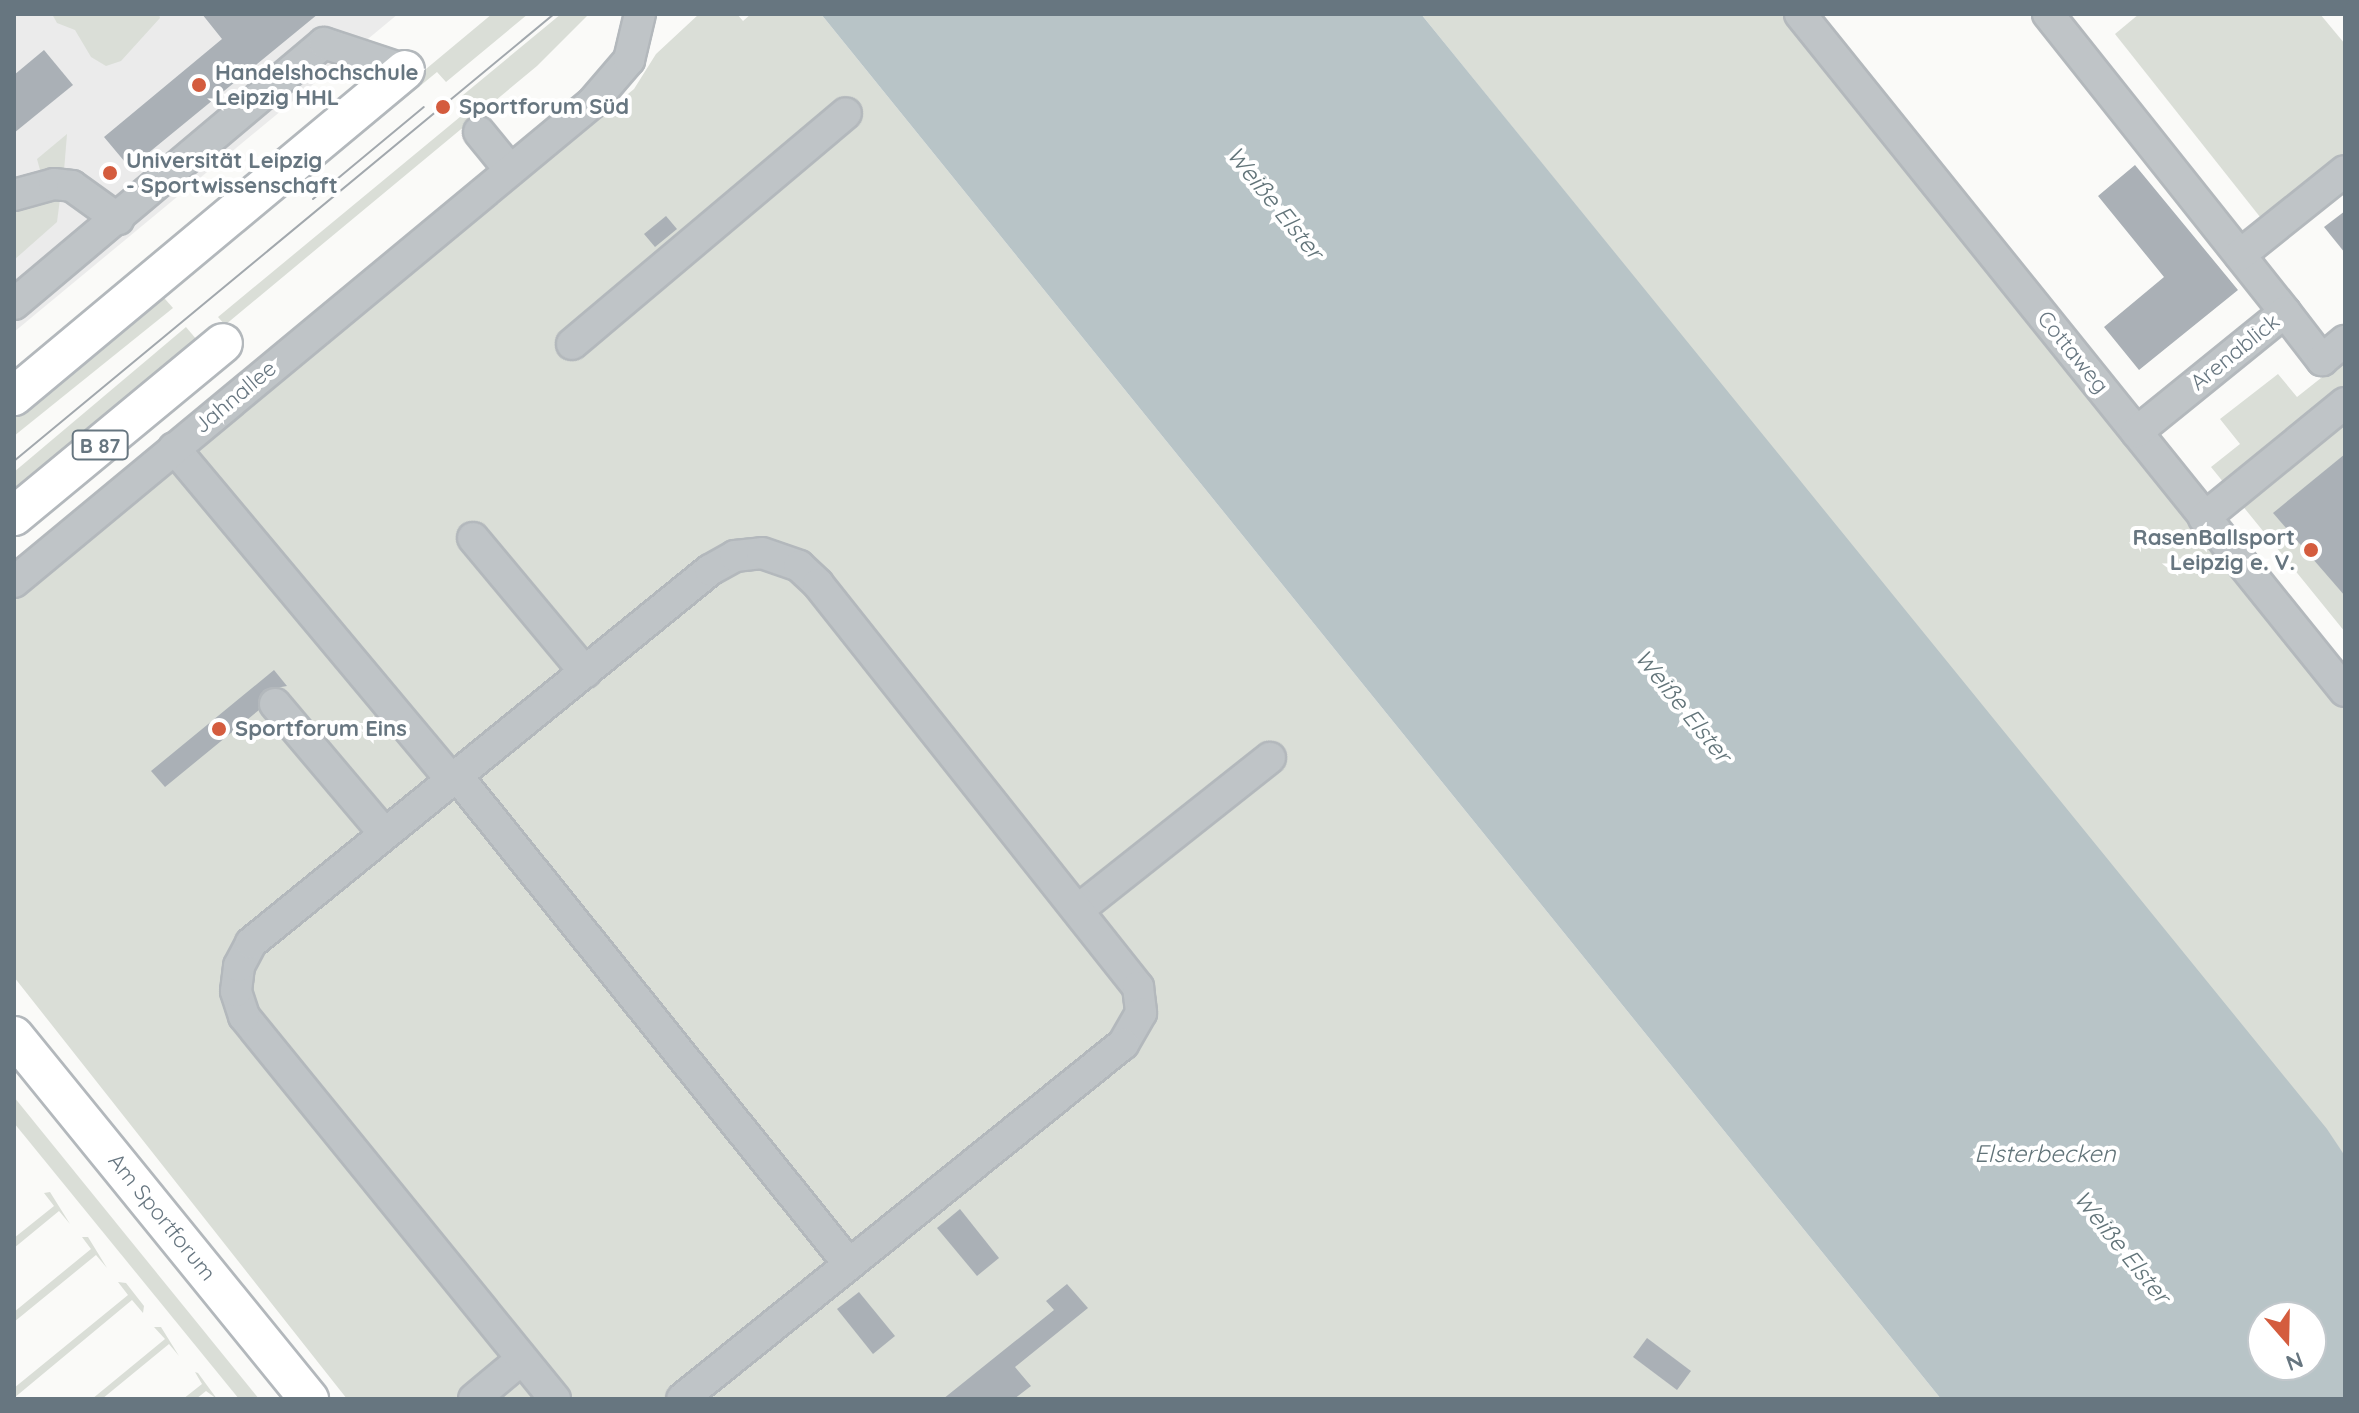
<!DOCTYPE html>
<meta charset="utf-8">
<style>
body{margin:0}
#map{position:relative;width:2359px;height:1413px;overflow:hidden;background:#fafaf8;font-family:Quicksand,sans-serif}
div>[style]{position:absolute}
.built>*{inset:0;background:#ebebeb}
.green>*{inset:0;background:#daded7}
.water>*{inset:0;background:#b8c4c7}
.building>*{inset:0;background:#aab0b6}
.roads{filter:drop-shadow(2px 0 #b3b8bc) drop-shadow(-2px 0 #b3b8bc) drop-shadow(0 2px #b3b8bc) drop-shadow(0 -2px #b3b8bc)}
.minor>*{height:30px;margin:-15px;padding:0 15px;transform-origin:15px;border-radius:15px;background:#bfc4c7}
.major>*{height:38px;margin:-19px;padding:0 19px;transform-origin:19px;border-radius:19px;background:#fff}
.tram>*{height:2px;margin:-1px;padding:0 1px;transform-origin:1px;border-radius:1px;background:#a2a8ad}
.dots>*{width:22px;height:22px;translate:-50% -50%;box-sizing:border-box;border:4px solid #fff;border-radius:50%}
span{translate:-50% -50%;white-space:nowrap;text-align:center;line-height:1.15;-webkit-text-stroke:8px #fff;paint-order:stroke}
.shield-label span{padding:2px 6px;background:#fff;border:2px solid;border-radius:6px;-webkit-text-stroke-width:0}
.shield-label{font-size:20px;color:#677680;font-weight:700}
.poi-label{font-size:22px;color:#677680;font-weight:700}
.left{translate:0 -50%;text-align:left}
.right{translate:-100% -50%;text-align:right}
.street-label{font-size:22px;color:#677680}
.water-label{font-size:24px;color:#627479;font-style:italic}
.frame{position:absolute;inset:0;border:16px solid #677680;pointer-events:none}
.north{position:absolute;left:2247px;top:1301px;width:80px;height:80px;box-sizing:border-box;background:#fff;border:2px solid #c2c8cc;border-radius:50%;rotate:160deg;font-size:22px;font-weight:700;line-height:32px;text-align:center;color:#677680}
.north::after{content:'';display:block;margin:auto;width:28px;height:36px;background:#d45c3e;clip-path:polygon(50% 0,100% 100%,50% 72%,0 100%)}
</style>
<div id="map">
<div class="built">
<div style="clip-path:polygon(14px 14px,398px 14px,14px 332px)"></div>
</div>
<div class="green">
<div style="clip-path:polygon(52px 14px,159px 14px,160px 18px,121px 61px,106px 66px,91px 57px,75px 30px,57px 23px)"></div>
<div style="clip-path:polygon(492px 14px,528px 14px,446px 82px,437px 72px,194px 272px,186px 269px)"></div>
<div style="clip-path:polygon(561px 14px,589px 14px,537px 66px,225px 325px,218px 317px,466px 112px,457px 100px)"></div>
<div style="clip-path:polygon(699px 14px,737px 14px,743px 21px,751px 14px,821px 14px,1941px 1399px,347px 1399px,14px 977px,14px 601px,634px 89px,656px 54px)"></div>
<div style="clip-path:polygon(1421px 14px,1798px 14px,2345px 677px,2345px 1156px)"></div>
<div style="clip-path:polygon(2139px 14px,2320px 14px,2345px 44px,2345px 156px,2264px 222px,2115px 34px)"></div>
<div style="clip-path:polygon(67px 134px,64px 171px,40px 170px,37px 159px)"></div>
<div style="clip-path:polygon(61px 191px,57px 222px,14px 260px,14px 201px)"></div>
<div style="clip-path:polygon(158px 291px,173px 308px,14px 436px,14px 412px)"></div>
<div style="clip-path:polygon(186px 327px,202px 346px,14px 501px,14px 472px)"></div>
<div style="clip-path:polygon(2345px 359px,2345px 632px,2211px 467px,2240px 444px,2220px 419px,2278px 374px,2297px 397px)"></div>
<div style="clip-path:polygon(14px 1097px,259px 1399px,239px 1399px,14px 1123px)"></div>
<div style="clip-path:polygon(50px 1192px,70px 1224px,59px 1211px,14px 1248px,14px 1238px,54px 1206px,44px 1193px)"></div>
<div style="clip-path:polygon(82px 1237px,88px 1237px,107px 1268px,96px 1255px,14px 1322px,14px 1312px,91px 1249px)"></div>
<div style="clip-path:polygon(118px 1282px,126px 1283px,144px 1306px,143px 1313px,132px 1300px,14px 1398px,14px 1388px,128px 1295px)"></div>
<div style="clip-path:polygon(154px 1327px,161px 1327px,179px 1356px,169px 1344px,102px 1399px,92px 1399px,165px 1339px)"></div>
<div style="clip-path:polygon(195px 1372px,198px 1373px,217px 1399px,206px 1391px,196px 1399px,183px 1399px,202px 1384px)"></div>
</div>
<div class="water">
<div style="clip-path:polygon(evenodd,821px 14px,1421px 14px,2327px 1129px,2345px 1156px,2345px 1399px,1941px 1399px,821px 14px,2263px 1317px,2311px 1317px,2311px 1365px,2263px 1365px,2263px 1317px)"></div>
</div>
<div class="building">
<div style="clip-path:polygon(202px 14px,318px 14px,130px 168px,104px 137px,222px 39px)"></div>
<div style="clip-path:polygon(44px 50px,73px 85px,14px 133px,14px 75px)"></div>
<div style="clip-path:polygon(2135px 165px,2238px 290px,2139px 370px,2104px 327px,2164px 277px,2098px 196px)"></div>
<div style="clip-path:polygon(2345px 211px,2345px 253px,2324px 227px)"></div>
<div style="clip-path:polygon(666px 216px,677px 229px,655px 247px,644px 234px)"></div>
<div style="clip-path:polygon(2345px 454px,2345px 596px,2273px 513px)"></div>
<div style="clip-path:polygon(274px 670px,287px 686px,264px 690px,259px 710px,165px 787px,151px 771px)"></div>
<div style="clip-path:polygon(960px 1209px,999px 1258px,977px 1276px,937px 1228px)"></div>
<div style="clip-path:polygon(1067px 1284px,1088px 1308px,1015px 1367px,1031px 1386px,1014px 1399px,943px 1399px,1054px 1310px,1046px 1301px)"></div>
<div style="clip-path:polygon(859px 1292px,895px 1336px,873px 1354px,837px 1309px)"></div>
<div style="clip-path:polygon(1647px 1338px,1691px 1371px,1677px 1390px,1633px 1357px)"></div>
</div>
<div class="roads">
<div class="minor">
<div style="left:1800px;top:14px;width:869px;rotate:51.17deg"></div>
<div style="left:2048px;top:14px;width:381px;rotate:51.5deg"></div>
<div style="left:2285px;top:312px;width:191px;rotate:141deg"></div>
<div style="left:479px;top:132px;width:49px;rotate:50.8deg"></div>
<div style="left:14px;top:195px;width:41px;rotate:-15.4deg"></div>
<div style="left:54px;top:184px;width:18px;rotate:6deg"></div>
<div style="left:72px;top:186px;width:57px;rotate:35.7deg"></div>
<div style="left:2240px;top:255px;width:134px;rotate:-38.7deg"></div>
<div style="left:14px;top:304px;width:405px;rotate:-40.1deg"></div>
<div style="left:324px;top:43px;width:85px;rotate:18.4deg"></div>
<div style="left:2285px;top:312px;width:61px;rotate:52.4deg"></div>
<div style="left:2322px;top:360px;width:30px;rotate:-40deg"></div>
<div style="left:572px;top:344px;width:358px;rotate:-40.1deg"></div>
<div style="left:174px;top:448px;width:433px;rotate:50.1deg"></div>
<div style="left:2204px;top:518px;width:182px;rotate:-39.2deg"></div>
<div style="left:473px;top:538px;width:175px;rotate:50.1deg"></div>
<div style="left:14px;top:582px;width:751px;rotate:-39.65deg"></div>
<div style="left:592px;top:103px;width:57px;rotate:-49.3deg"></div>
<div style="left:629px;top:60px;width:47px;rotate:-76.6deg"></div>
<div style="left:275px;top:704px;width:170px;rotate:49.8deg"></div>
<div style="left:457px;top:776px;width:626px;rotate:51.23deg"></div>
<div style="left:1078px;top:910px;width:245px;rotate:-38.4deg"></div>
<div style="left:474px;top:1399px;width:62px;rotate:-39.8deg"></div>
<div style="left:555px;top:1399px;width:493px;rotate:-129.1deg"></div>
<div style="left:244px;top:1016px;width:26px;rotate:-108deg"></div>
<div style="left:236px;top:991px;width:25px;rotate:-83deg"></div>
<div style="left:239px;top:966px;width:26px;rotate:-62deg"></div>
<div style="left:251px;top:943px;width:591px;rotate:-39.1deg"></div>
<div style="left:710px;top:570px;width:29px;rotate:-29deg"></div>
<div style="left:735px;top:556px;width:27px;rotate:-6deg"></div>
<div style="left:762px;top:553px;width:39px;rotate:19deg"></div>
<div style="left:799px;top:566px;width:26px;rotate:43deg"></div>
<div style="left:818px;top:584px;width:515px;rotate:51.55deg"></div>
<div style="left:1138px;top:987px;width:26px;rotate:83deg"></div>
<div style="left:1141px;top:1013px;width:36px;rotate:120deg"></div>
<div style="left:1123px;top:1044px;width:566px;rotate:141.17deg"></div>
</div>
<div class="major">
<div style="left:14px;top:396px;width:509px;rotate:-39.82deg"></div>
<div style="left:14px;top:516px;width:271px;rotate:-39.6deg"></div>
<div style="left:14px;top:1036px;width:468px;rotate:50.9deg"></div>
</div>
</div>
<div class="tram">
<div style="left:313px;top:199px;width:144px;rotate:-39.7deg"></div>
<div style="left:14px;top:461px;width:701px;rotate:-39.62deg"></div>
</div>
<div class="dots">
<div style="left:199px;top:85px;background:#d45c3e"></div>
<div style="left:443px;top:107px;background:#d45c3e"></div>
<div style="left:110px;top:173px;background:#d45c3e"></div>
<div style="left:2311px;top:550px;background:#d45c3e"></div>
<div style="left:219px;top:729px;background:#d45c3e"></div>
</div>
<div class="shield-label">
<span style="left:100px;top:445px">B 87</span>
</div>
<div class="poi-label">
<span class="left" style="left:215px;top:85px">Handelshochschule<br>Leipzig HHL</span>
<span class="left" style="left:459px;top:107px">Sportforum Süd</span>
<span class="left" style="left:126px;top:173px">Universität Leipzig<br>- Sportwissenschaft</span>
<span class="right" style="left:2295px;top:550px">RasenBallsport<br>Leipzig e. V.</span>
<span class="left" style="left:235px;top:729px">Sportforum Eins</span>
</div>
<div class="street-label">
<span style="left:2073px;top:352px;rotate:51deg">Cottaweg</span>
<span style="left:2235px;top:352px;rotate:-39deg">Arenablick</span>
<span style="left:235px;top:397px;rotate:-40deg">Jahnallee</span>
<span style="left:162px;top:1217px;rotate:51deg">Am Sportforum</span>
</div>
<div class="water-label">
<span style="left:1275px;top:203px;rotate:51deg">Weiße Elster</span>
<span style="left:1683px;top:706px;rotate:51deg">Weiße Elster</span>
<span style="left:2045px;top:1154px">Elsterbecken</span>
<span style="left:2122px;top:1247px;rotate:51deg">Weiße Elster</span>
</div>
<div class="frame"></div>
<div class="north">N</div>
</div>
